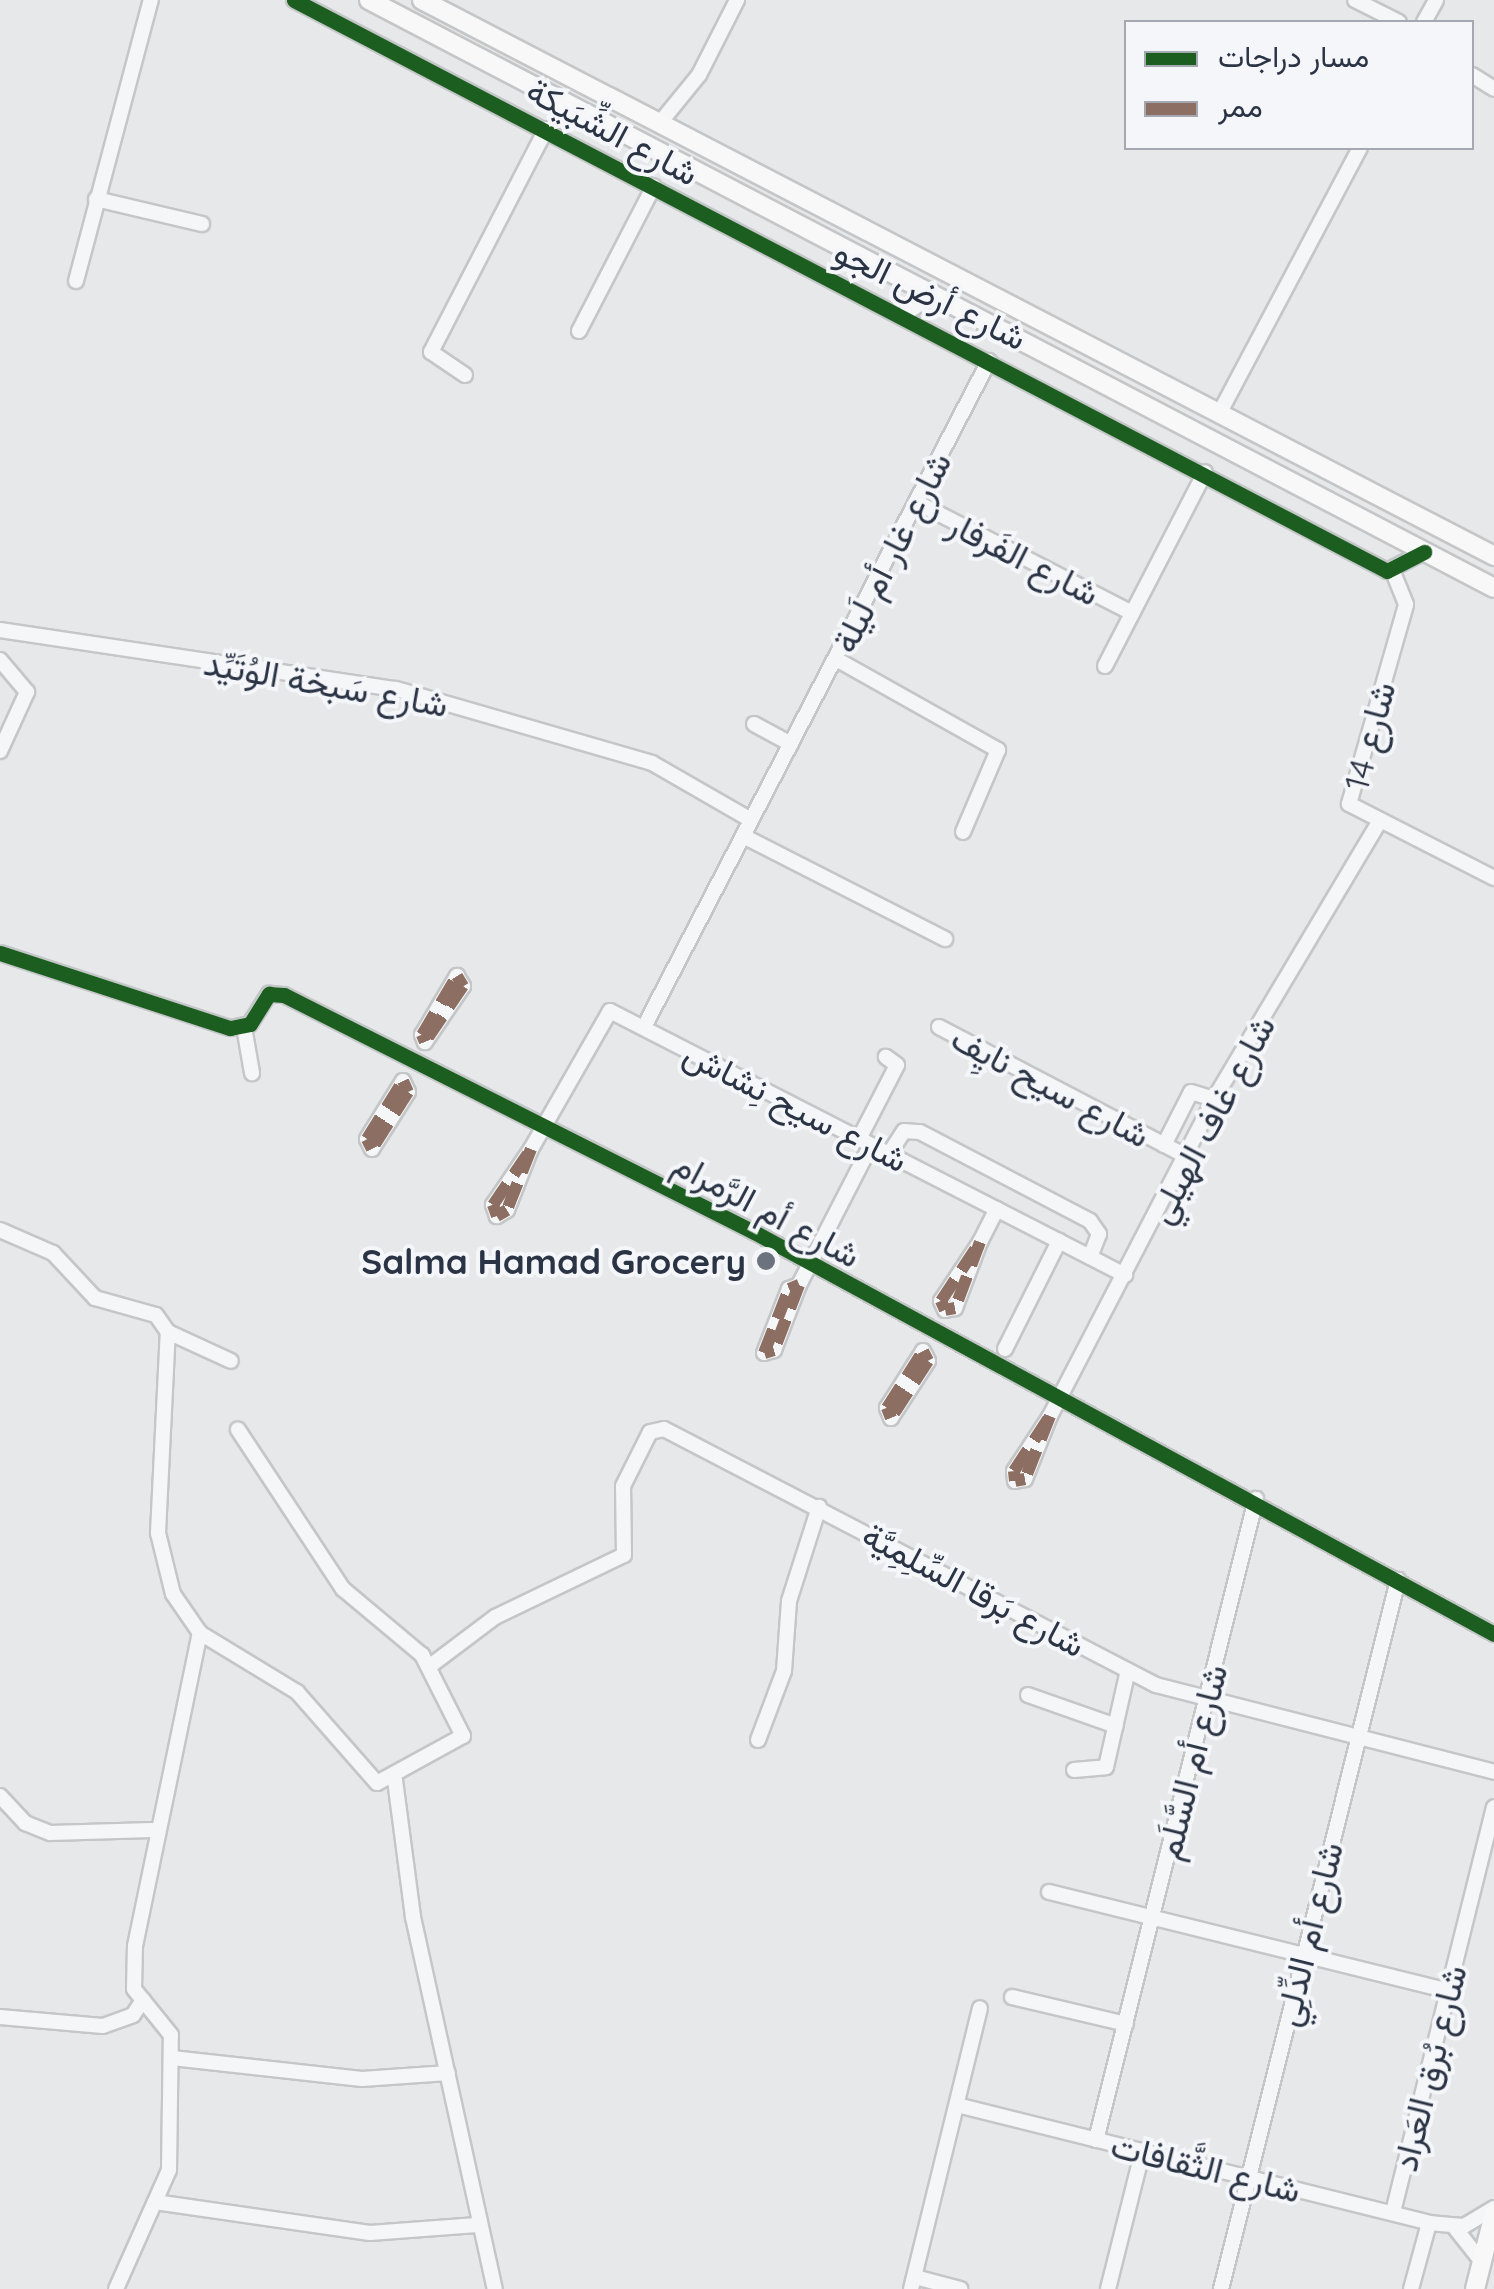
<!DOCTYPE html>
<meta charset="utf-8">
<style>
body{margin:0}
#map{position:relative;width:1494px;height:2289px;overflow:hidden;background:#e6e8ea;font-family:Quicksand,Vazirmatn,sans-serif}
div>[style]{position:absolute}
.roads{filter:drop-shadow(2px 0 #c4c6c8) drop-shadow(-2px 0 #c4c6c8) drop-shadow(0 2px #c4c6c8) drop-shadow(0 -2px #c4c6c8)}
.minor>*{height:14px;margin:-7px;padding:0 7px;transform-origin:7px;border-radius:7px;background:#f5f6f7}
.major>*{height:18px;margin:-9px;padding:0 9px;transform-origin:9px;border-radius:9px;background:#f8f8f8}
.quiet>*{height:12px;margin-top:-6px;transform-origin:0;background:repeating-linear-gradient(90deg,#8d6e63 0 25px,transparent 0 37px)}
.cycleway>*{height:15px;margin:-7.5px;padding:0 7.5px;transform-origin:7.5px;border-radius:7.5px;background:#1b5e20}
.dots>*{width:28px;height:28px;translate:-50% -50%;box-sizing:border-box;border:5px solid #f4f6f9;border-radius:50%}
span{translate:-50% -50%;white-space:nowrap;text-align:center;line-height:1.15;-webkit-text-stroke:8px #f4f6f9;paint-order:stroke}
.street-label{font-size:35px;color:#2b3445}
.poi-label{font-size:35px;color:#2b3445;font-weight:700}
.right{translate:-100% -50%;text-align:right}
.legend{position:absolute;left:1124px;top:20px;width:350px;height:130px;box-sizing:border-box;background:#f4f6f9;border:2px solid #a4a8b1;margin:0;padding:12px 18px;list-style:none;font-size:30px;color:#2b3445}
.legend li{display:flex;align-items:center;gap:20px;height:50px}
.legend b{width:50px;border:2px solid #a4a8b1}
</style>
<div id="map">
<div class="roads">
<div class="minor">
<div style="left:294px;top:0;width:1233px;rotate:27.58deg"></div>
<div style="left:1387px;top:571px;width:42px;rotate:-27.2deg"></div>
<div style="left:1355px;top:0;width:49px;rotate:26.6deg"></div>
<div style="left:1424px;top:22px;width:25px;rotate:-61deg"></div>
<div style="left:1472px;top:75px;width:26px;rotate:32deg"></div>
<div style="left:659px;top:124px;width:63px;rotate:-50.8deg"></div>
<div style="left:699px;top:75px;width:84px;rotate:-63.1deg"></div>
<div style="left:96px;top:199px;width:109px;rotate:13.3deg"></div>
<div style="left:76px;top:281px;width:291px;rotate:-75.1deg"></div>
<div style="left:902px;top:316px;width:37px;rotate:-34deg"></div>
<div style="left:579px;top:331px;width:163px;rotate:-62.7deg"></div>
<div style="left:465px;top:375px;width:41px;rotate:-145.9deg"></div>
<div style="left:431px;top:352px;width:251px;rotate:-62.7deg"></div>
<div style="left:1219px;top:414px;width:301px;rotate:-62.1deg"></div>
<div style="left:916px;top:502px;width:243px;rotate:27.2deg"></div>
<div style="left:1393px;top:572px;width:35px;rotate:68deg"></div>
<div style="left:1406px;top:605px;width:207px;rotate:106deg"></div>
<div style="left:1349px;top:804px;width:163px;rotate:27deg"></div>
<div style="left:0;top:630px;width:400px;rotate:8.5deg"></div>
<div style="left:396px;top:689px;width:266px;rotate:16.1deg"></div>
<div style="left:652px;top:763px;width:114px;rotate:29.9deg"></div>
<div style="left:836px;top:659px;width:186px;rotate:29.3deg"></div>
<div style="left:998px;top:750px;width:89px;rotate:113.1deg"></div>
<div style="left:0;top:660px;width:42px;rotate:49.8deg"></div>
<div style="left:27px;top:692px;width:65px;rotate:114.6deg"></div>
<div style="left:1105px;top:666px;width:218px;rotate:-62.7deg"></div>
<div style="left:754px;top:724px;width:42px;rotate:28.4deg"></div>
<div style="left:743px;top:836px;width:227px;rotate:27deg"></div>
<div style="left:0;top:953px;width:242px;rotate:18.1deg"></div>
<div style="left:230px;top:1028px;width:20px;rotate:-11deg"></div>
<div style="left:250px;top:1024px;width:36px;rotate:-58deg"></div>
<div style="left:269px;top:994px;width:15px;rotate:4deg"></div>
<div style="left:284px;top:995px;width:526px;rotate:26.76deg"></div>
<div style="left:754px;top:1232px;width:842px;rotate:28.51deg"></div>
<div style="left:457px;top:976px;width:12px;rotate:59deg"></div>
<div style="left:463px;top:986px;width:68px;rotate:124.2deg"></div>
<div style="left:425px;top:1042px;width:8px;rotate:-113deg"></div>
<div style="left:422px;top:1035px;width:69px;rotate:-59.3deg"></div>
<div style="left:244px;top:1027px;width:47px;rotate:80.1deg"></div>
<div style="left:644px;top:1027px;width:750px;rotate:-62.62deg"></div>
<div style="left:939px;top:1027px;width:279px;rotate:27.6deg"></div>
<div style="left:403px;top:1081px;width:12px;rotate:66deg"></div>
<div style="left:408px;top:1092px;width:67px;rotate:122.3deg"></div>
<div style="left:372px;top:1149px;width:11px;rotate:-117deg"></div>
<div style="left:367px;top:1139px;width:68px;rotate:-58.2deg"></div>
<div style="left:859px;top:1139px;width:83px;rotate:-62.8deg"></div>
<div style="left:897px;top:1065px;width:14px;rotate:-144deg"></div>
<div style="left:1164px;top:1145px;width:59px;rotate:-63deg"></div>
<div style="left:1191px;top:1092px;width:24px;rotate:17deg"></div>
<div style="left:531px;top:1149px;width:159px;rotate:-60.2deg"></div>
<div style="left:610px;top:1011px;width:579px;rotate:27.14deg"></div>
<div style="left:531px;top:1149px;width:66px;rotate:111.5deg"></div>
<div style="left:507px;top:1210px;width:12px;rotate:149deg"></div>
<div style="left:497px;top:1216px;width:12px;rotate:-110deg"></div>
<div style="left:493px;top:1205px;width:68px;rotate:-55.8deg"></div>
<div style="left:889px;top:1154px;width:27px;rotate:-57deg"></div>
<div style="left:904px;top:1131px;width:16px;rotate:4deg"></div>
<div style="left:920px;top:1132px;width:192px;rotate:27.6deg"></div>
<div style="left:1090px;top:1221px;width:16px;rotate:55deg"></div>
<div style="left:1099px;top:1234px;width:25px;rotate:111deg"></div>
<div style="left:0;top:1230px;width:58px;rotate:23.5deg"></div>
<div style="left:53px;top:1253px;width:62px;rotate:47deg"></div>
<div style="left:95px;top:1298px;width:63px;rotate:15.6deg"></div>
<div style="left:156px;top:1315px;width:21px;rotate:55deg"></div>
<div style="left:168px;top:1332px;width:69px;rotate:24.7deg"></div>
<div style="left:980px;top:1242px;width:71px;rotate:110.7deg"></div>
<div style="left:955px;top:1308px;width:10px;rotate:169deg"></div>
<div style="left:945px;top:1310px;width:10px;rotate:-114deg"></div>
<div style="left:941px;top:1301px;width:71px;rotate:-56.5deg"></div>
<div style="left:980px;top:1242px;width:37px;rotate:-63deg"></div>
<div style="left:799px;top:1285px;width:70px;rotate:111deg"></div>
<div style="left:774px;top:1350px;width:10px;rotate:163deg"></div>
<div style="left:764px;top:1353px;width:69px;rotate:-68.7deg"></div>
<div style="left:789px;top:1289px;width:11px;rotate:-22deg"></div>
<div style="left:799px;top:1285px;width:157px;rotate:-62.8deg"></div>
<div style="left:1005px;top:1349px;width:121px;rotate:-63.4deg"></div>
<div style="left:923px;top:1351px;width:11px;rotate:63deg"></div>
<div style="left:928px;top:1361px;width:68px;rotate:123deg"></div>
<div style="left:891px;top:1418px;width:11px;rotate:-112deg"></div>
<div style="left:887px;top:1408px;width:67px;rotate:-57.7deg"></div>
<div style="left:1050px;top:1416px;width:357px;rotate:-62.6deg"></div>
<div style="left:1214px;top:1099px;width:320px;rotate:-59.2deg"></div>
<div style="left:1050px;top:1416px;width:68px;rotate:111.6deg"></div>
<div style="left:1025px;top:1479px;width:10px;rotate:169deg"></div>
<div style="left:1015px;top:1481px;width:10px;rotate:-96deg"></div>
<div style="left:1014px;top:1471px;width:66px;rotate:-56.8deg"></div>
<div style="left:200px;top:1633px;width:114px;rotate:31.3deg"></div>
<div style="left:297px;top:1692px;width:121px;rotate:48.7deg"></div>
<div style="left:377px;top:1783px;width:98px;rotate:-28.7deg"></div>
<div style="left:463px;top:1736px;width:91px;rotate:-116.8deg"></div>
<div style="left:422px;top:1655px;width:103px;rotate:-140.1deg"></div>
<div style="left:343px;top:1589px;width:191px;rotate:-123.4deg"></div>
<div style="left:430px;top:1666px;width:81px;rotate:-37deg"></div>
<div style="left:495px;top:1617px;width:143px;rotate:-25.7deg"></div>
<div style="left:624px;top:1555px;width:69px;rotate:-90.8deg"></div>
<div style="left:623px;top:1486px;width:60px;rotate:-63.4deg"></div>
<div style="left:650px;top:1432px;width:14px;rotate:-12deg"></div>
<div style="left:664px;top:1429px;width:555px;rotate:27.49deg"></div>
<div style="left:1156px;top:1685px;width:349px;rotate:14.4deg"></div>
<div style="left:1028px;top:1695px;width:93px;rotate:19.4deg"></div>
<div style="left:758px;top:1740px;width:74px;rotate:-69.4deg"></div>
<div style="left:784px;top:1671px;width:70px;rotate:-85.9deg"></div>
<div style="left:789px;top:1601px;width:99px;rotate:-72.3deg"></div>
<div style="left:1074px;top:1770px;width:32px;rotate:-5deg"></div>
<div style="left:1106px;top:1767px;width:99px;rotate:-77.2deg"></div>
<div style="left:395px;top:1780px;width:138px;rotate:82.5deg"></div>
<div style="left:413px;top:1917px;width:381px;rotate:77.6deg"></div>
<div style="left:0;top:1796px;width:37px;rotate:47deg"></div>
<div style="left:25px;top:1823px;width:27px;rotate:22deg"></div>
<div style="left:50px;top:1833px;width:102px;rotate:-1.7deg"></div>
<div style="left:1049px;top:1892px;width:411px;rotate:13.9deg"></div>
<div style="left:1012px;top:1997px;width:117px;rotate:13.3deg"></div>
<div style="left:0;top:2017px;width:103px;rotate:5deg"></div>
<div style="left:103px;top:2026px;width:32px;rotate:-20deg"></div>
<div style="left:133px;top:2015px;width:18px;rotate:-56deg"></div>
<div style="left:172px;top:2058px;width:191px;rotate:6.3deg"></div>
<div style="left:362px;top:2079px;width:86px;rotate:-4deg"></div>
<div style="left:957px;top:2105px;width:487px;rotate:14deg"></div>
<div style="left:1429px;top:2223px;width:35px;rotate:5deg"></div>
<div style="left:1464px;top:2226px;width:35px;rotate:-31deg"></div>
<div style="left:1096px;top:2140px;width:661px;rotate:-75.98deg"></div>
<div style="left:155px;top:2202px;width:217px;rotate:8.2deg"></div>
<div style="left:370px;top:2233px;width:107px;rotate:-4.3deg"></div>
<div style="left:1393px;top:2212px;width:417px;rotate:-76deg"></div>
<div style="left:1455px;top:2228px;width:43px;rotate:51.5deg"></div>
<div style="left:915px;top:2277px;width:47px;rotate:14.9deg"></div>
<div style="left:116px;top:2289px;width:130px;rotate:-66deg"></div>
<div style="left:169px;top:2170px;width:135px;rotate:-89.2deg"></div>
<div style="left:171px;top:2035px;width:59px;rotate:-128.8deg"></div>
<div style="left:134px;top:1989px;width:43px;rotate:-88.7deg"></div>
<div style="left:135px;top:1946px;width:320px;rotate:-78.3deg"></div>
<div style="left:200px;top:1633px;width:47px;rotate:-124.7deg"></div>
<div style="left:173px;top:1594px;width:63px;rotate:-103.8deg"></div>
<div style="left:158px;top:1533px;width:201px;rotate:-87.2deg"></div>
<div style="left:911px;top:2289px;width:289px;rotate:-76.2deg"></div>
<div style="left:1108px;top:2289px;width:143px;rotate:-75.9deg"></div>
<div style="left:1221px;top:2289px;width:731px;rotate:-75.98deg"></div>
<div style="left:1411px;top:2289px;width:68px;rotate:-74.7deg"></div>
</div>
<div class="major">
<div style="left:369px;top:0;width:1269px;rotate:27.59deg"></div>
<div style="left:422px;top:0;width:1208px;rotate:27.41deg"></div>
<div style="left:1475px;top:2289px;width:77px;rotate:-75.8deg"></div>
</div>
</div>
<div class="quiet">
<div style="left:457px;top:976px;width:12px;rotate:59deg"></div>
<div style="left:463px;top:986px;width:68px;rotate:124.2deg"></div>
<div style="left:425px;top:1042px;width:8px;rotate:-113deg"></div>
<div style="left:422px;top:1035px;width:69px;rotate:-59.3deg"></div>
<div style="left:403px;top:1081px;width:12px;rotate:66deg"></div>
<div style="left:408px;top:1092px;width:67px;rotate:122.3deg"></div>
<div style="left:372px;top:1149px;width:11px;rotate:-117deg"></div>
<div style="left:367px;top:1139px;width:68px;rotate:-58.2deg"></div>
<div style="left:531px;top:1149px;width:66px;rotate:111.5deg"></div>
<div style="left:507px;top:1210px;width:12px;rotate:149deg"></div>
<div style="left:497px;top:1216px;width:12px;rotate:-110deg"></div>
<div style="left:493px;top:1205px;width:68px;rotate:-55.8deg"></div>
<div style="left:980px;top:1242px;width:71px;rotate:110.7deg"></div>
<div style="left:955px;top:1308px;width:10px;rotate:169deg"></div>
<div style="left:945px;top:1310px;width:10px;rotate:-114deg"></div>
<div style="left:941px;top:1301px;width:71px;rotate:-56.5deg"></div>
<div style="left:799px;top:1285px;width:70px;rotate:111deg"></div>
<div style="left:774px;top:1350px;width:10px;rotate:163deg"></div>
<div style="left:764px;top:1353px;width:69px;rotate:-68.7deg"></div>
<div style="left:789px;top:1289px;width:11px;rotate:-22deg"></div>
<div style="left:923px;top:1351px;width:11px;rotate:63deg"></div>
<div style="left:928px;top:1361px;width:68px;rotate:123deg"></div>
<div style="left:891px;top:1418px;width:11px;rotate:-112deg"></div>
<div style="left:887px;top:1408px;width:67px;rotate:-57.7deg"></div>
<div style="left:1050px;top:1416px;width:68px;rotate:111.6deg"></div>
<div style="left:1025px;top:1479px;width:10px;rotate:169deg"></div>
<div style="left:1015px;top:1481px;width:10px;rotate:-96deg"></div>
<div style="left:1014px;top:1471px;width:66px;rotate:-56.8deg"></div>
</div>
<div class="cycleway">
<div style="left:294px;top:0;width:1233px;rotate:27.58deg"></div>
<div style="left:1387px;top:571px;width:42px;rotate:-27.2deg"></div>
<div style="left:0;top:953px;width:242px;rotate:18.1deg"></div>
<div style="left:230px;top:1028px;width:20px;rotate:-11deg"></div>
<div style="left:250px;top:1024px;width:36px;rotate:-58deg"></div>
<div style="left:269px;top:994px;width:15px;rotate:4deg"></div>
<div style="left:284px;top:995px;width:526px;rotate:26.76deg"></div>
<div style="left:754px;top:1232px;width:842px;rotate:28.51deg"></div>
</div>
<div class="dots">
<div style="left:766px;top:1261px;background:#6c737f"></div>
</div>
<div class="street-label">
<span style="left:613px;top:131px;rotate:28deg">شارع الشِّبَيكة</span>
<span style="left:931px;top:294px;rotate:26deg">شارع أرض الجو</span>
<span style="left:891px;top:552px;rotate:-63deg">شارع غار أم لَيلة</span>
<span style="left:1024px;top:558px;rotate:27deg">شارع الفَرفار</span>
<span style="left:326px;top:683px;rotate:10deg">شارع سَبخة الوُتَيِّد</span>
<span style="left:1369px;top:736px;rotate:-75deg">شارع 14</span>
<span style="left:1051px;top:1086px;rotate:28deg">شارع سيح نايِف</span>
<span style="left:796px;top:1106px;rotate:27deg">شارع سيح نِشاش</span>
<span style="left:1211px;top:1119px;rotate:-62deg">شارع غاف الهيلي</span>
<span style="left:767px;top:1209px;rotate:28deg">شارع أم الرَّمرام</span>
<span style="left:974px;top:1589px;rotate:28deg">شارع بَرقا السِّلِمِيَّة</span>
<span style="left:1191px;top:1762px;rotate:-76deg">شارع أم السَّلَم</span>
<span style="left:1308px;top:1934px;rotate:-76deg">شارع أم الدِّلِي</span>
<span style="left:1429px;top:2068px;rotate:-76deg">شارع بُرق العَراد</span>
<span style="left:1206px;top:2167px;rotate:14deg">شارع الثَّقافات</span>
</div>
<div class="poi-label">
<span class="right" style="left:746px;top:1261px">Salma Hamad Grocery</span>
</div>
<ul class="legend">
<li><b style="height:12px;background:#1b5e20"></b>مسار دراجات</li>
<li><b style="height:12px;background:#8d6e63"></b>ممر</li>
</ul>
</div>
